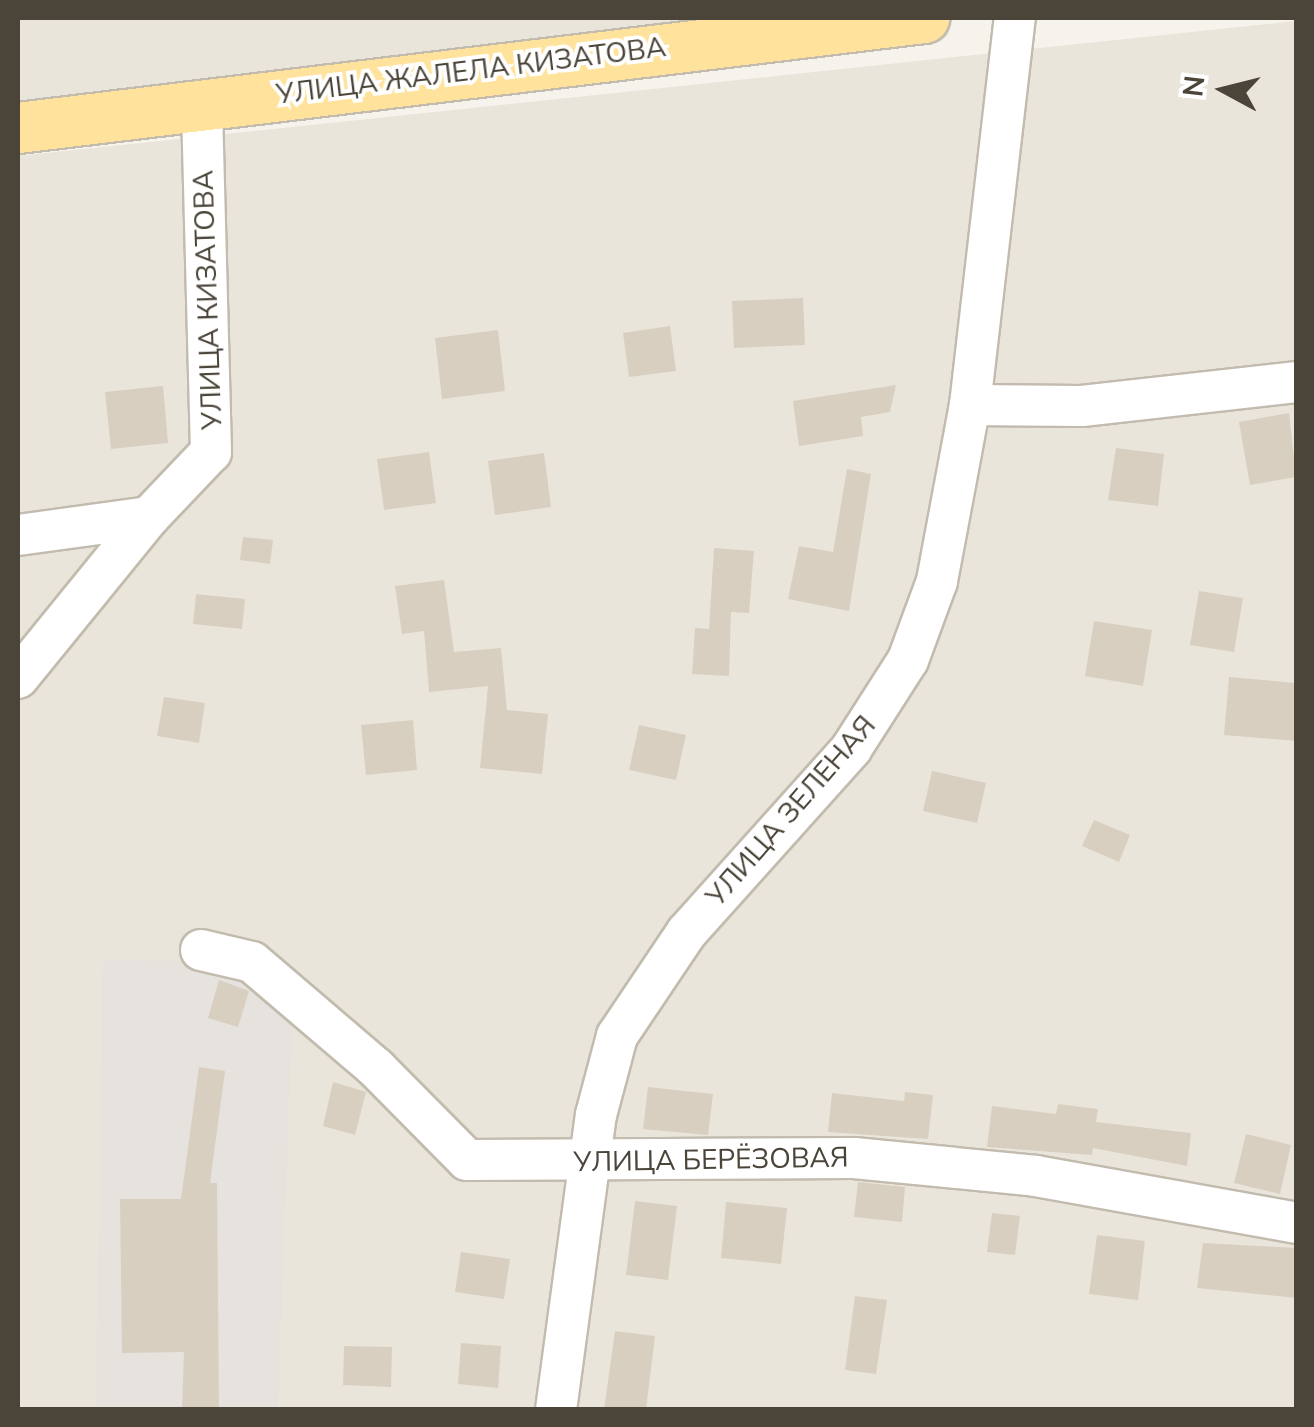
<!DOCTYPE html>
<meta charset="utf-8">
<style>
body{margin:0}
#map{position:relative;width:1314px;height:1427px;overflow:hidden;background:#f6f3ec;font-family:"Nunito Sans",sans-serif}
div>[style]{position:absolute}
.residential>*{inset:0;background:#eae5da}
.industrial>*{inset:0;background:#e6e2dd}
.building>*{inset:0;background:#d8cfc1}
.roads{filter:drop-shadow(2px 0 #c2bbae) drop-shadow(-2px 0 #c2bbae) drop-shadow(0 2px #c2bbae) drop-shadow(0 -2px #c2bbae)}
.minor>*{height:40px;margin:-20px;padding:0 20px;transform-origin:20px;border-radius:20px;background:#fff}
.major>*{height:50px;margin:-25px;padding:0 25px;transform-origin:25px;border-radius:25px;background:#ffe39c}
span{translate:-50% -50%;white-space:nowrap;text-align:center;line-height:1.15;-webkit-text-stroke:8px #fff;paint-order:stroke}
.street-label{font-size:28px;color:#4b4439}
.frame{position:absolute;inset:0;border:20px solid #4b4439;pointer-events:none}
.north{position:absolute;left:1174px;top:40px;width:100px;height:100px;-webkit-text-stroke:8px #fff;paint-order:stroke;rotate:277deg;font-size:28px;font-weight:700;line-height:40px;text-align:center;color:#4b4439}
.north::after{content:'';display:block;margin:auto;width:35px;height:45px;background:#4b4439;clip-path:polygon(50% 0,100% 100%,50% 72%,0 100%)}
</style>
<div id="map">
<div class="residential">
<div style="clip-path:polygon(18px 18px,848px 18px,18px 105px)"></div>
<div style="clip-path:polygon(1296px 21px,1296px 1409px,18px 1409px,18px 156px)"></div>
</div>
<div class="industrial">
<div style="clip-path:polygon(103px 959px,223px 963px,292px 1018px,278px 1409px,96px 1410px)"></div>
</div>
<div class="building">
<div style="clip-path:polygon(803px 298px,805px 345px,734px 348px,732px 301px)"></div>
<div style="clip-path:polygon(670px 326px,676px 371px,629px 377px,623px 333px)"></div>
<div style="clip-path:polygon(498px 330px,505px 391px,442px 399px,435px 338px)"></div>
<div style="clip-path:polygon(896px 385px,890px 412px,861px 417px,863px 436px,799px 446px,793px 401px)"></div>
<div style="clip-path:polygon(163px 386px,168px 443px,111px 449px,105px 392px)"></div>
<div style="clip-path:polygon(1289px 413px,1296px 477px,1250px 485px,1239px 422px)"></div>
<div style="clip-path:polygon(1116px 448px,1164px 454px,1158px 506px,1108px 500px)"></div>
<div style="clip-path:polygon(429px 452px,436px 503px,384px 510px,377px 459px)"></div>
<div style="clip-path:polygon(544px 453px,551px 507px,495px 515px,488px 461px)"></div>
<div style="clip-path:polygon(847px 469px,871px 474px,849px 611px,788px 599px,799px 546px,833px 552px)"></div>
<div style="clip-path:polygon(243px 537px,273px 540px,270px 564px,240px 560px)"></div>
<div style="clip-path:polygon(714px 548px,754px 551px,749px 613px,731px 612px,729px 676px,692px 674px,695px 628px,709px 629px)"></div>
<div style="clip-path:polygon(444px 580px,454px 652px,501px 648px,507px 710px,548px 714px,542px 774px,480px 768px,488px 686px,429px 692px,424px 631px,402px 634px,395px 586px)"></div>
<div style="clip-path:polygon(1199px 591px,1243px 598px,1234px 652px,1190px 645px)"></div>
<div style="clip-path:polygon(196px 594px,245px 599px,242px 629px,193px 624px)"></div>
<div style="clip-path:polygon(1094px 621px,1152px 630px,1143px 686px,1085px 676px)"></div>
<div style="clip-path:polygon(1229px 677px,1296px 683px,1296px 741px,1224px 735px)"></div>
<div style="clip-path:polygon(164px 697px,205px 703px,199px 743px,157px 736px)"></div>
<div style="clip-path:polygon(413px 720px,417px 770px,366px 775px,361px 725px)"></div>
<div style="clip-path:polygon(639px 725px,686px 735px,676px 780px,629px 770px)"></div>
<div style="clip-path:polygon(932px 771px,986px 783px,977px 823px,923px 811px)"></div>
<div style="clip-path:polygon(1094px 820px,1130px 835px,1119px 862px,1082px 846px)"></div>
<div style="clip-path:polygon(219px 980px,249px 991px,238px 1027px,208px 1018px)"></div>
<div style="clip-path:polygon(199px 1067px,225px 1071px,210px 1183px,217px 1183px,219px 1410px,182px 1410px,184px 1352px,122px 1353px,120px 1199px,181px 1199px)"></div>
<div style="clip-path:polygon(333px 1082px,366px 1092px,355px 1135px,323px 1126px)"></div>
<div style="clip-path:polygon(648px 1087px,713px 1094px,708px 1135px,643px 1129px)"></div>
<div style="clip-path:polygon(905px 1092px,933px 1095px,928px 1139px,828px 1132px,832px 1093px,904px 1101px)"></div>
<div style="clip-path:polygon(1058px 1104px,1098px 1109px,1096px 1122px,1191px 1133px,1187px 1166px,1093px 1148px,1092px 1155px,987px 1147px,992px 1106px,1056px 1114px)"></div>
<div style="clip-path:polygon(1246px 1134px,1291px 1145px,1280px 1194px,1234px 1183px)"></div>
<div style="clip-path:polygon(858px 1182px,905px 1187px,902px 1222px,854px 1217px)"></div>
<div style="clip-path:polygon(635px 1201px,677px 1206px,668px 1280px,626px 1275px)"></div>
<div style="clip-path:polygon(726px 1202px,787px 1208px,781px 1264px,721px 1258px)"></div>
<div style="clip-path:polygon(992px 1213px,1020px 1216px,1015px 1255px,987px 1252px)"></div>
<div style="clip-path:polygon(1097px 1235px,1145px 1241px,1138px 1300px,1089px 1294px)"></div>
<div style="clip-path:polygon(1203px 1243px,1296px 1248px,1296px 1298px,1197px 1288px)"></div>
<div style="clip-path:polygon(461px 1252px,510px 1259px,504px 1299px,455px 1292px)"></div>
<div style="clip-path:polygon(855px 1296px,887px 1300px,876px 1374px,845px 1370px)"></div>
<div style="clip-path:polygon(615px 1331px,655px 1336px,646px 1410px,604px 1410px)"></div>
<div style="clip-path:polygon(461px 1343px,501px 1346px,498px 1388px,458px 1384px)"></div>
<div style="clip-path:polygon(344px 1346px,392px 1347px,391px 1387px,343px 1385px)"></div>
</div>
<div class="roads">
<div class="minor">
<div style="left:970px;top:405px;width:112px;rotate:0.5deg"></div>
<div style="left:1082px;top:406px;width:215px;rotate:-6.4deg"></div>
<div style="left:18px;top:535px;width:132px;rotate:-7.8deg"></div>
<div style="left:149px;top:517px;width:90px;rotate:-46.4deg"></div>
<div style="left:211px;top:452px;width:347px;rotate:-91.5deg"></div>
<div style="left:18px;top:678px;width:208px;rotate:-50.9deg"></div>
<div style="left:201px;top:950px;width:52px;rotate:13.2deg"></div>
<div style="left:252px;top:962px;width:163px;rotate:40.5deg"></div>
<div style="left:376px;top:1068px;width:129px;rotate:45.3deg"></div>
<div style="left:467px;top:1160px;width:387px;rotate:-0.3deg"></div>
<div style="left:854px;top:1158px;width:183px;rotate:5.6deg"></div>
<div style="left:1036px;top:1176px;width:264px;rotate:10.2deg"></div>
<div style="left:556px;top:1410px;width:298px;rotate:-82.3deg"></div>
<div style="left:596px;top:1115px;width:82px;rotate:-75.1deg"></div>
<div style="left:617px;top:1036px;width:125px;rotate:-56.1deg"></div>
<div style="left:687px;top:932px;width:246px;rotate:-48.1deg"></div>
<div style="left:851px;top:749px;width:106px;rotate:-57.4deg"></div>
<div style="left:908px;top:660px;width:84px;rotate:-69.8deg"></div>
<div style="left:937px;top:581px;width:179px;rotate:-79.4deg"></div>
<div style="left:970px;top:405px;width:390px;rotate:-83.4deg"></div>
</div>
<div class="major">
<div style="left:18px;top:128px;width:913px;rotate:-6.92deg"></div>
</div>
</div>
<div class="street-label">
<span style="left:471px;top:71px;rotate:-7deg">УЛИЦА ЖАЛЕЛА КИЗАТОВА</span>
<span style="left:208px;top:300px;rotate:-92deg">УЛИЦА КИЗАТОВА</span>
<span style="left:791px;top:811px;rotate:-49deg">УЛИЦА ЗЕЛЕНАЯ</span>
<span style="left:711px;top:1160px;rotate:-1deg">УЛИЦА БЕРЁЗОВАЯ</span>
</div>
<div class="frame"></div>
<div class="north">N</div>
</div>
